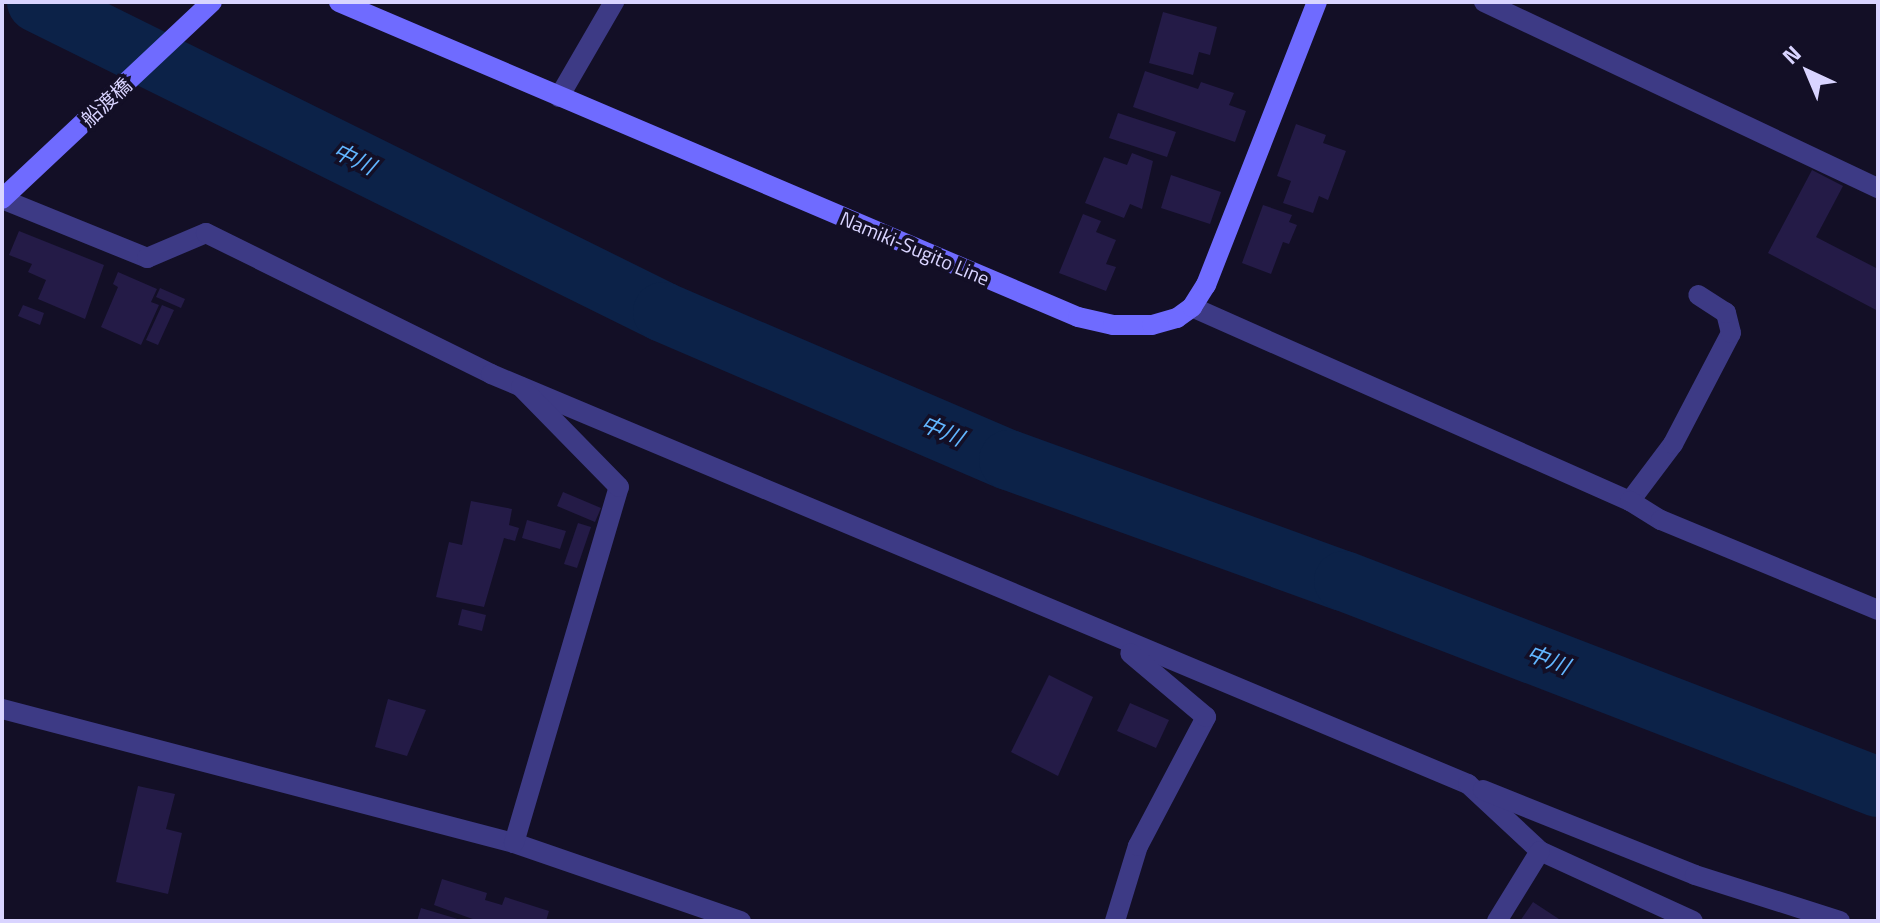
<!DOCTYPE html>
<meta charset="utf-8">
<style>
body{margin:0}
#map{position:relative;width:1880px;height:923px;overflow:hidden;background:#130f26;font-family:"Titillium Web","Noto Sans JP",sans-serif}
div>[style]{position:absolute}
.river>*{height:60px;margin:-30px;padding:0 30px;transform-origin:30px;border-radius:30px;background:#0c2248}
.building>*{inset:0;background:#241b47}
.service>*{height:20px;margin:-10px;padding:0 10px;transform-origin:10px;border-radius:10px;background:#3d3a85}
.minor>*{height:20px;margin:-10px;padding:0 10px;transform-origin:10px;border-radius:10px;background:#3d3a85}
.secondary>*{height:20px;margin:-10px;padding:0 10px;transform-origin:10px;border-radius:10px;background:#6f6bff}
span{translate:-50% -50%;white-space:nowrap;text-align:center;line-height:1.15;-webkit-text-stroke:7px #130f26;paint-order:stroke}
.street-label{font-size:20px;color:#d9d4ff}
.water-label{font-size:22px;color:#62b6ff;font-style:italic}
.frame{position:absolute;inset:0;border:4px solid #d9d4ff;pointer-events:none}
.north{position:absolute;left:1768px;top:32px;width:80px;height:80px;-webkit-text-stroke:6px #130f26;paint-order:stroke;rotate:316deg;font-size:22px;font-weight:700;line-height:32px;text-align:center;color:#d9d4ff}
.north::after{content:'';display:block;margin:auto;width:28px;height:36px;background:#d9d4ff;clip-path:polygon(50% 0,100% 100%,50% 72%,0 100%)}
</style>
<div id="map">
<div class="river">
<div style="left:37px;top:2px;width:699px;rotate:26.34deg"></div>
<div style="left:663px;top:312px;width:376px;rotate:23.2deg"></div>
<div style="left:1009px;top:460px;width:356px;rotate:19.9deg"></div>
<div style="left:1344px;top:581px;width:572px;rotate:21.1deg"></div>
</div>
<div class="building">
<div style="clip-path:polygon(1163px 12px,1217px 27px,1210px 55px,1199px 52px,1193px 75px,1149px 63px)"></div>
<div style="clip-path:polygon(1145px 71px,1198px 89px,1201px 82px,1234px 93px,1229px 105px,1246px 111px,1235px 142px,1133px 107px)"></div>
<div style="clip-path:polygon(1118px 113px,1176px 132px,1167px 157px,1109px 138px)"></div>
<div style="clip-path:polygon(1296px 124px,1326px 135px,1323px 143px,1346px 151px,1328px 200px,1319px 196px,1313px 213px,1283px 203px,1291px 181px,1277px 176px)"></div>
<div style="clip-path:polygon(1132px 153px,1153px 161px,1142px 209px,1130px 204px,1124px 218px,1085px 203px,1104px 157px,1127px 165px)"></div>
<div style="clip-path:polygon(1812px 170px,1843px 186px,1816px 237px,1878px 269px,1878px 311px,1768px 253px)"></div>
<div style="clip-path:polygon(1171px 175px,1221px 192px,1210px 224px,1161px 208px)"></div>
<div style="clip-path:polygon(1263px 205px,1292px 215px,1289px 222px,1297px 225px,1289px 244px,1283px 242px,1271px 274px,1242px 263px)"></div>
<div style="clip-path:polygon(1083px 214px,1101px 221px,1096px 232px,1116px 240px,1106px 264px,1116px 267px,1106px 291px,1059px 273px)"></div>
<div style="clip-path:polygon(19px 231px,104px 265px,85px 319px,38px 299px,46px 280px,28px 272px,32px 264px,9px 255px)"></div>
<div style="clip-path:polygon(118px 272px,157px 289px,151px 302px,159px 305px,141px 345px,101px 327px,118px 287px,113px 284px)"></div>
<div style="clip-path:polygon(160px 288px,185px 299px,181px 308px,156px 297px)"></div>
<div style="clip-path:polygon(23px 305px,44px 313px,40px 325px,18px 316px)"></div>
<div style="clip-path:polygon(162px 305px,174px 310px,158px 345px,146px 340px)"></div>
<div style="clip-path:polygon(563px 492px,601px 508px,595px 522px,557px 506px)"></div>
<div style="clip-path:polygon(471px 501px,512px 509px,509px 525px,519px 528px,515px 541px,504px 538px,484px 607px,436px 597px,449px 542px,462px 545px)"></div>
<div style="clip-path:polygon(527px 520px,566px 531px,560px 549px,522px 538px)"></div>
<div style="clip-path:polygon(578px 523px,591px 527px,577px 568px,564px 564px)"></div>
<div style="clip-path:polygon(462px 609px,486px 615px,482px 631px,458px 625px)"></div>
<div style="clip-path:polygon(1049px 675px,1093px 697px,1058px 776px,1011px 752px)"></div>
<div style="clip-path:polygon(388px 699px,426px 710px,407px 756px,375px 747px)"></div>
<div style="clip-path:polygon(1130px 703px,1169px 720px,1156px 748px,1117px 731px)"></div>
<div style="clip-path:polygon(138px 786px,175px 794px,166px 829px,182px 833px,168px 894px,116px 882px)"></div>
<div style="clip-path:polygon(442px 879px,487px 893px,485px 900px,502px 905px,505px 897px,549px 911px,546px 921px,478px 921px,434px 905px)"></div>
<div style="clip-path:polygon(1533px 902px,1562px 921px,1520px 921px)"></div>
<div style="clip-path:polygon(421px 908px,461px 920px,461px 921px,417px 921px)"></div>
</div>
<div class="service">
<div style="left:1484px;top:2px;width:436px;rotate:25.3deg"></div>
<div style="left:1630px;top:501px;width:71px;rotate:-53deg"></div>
<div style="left:1673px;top:444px;width:125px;rotate:-62.4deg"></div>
<div style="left:1731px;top:333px;width:21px;rotate:-104deg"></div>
<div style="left:1726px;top:313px;width:33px;rotate:-147deg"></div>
</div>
<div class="minor">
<div style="left:559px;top:97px;width:110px;rotate:-59.9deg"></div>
<div style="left:2px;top:199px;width:157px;rotate:22.1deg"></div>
<div style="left:147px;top:258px;width:64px;rotate:-23deg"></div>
<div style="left:206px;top:233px;width:318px;rotate:26.3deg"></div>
<div style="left:491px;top:374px;width:1060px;rotate:22.77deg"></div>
<div style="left:1468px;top:784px;width:98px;rotate:42.9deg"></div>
<div style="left:1540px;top:851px;width:168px;rotate:24.6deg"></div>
<div style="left:1192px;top:307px;width:479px;rotate:23.9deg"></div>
<div style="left:1630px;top:501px;width:36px;rotate:32deg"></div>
<div style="left:1661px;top:520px;width:235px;rotate:22.5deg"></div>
<div style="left:2px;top:709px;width:529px;rotate:14.67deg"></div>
<div style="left:514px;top:843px;width:240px;rotate:19deg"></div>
<div style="left:1483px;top:790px;width:228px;rotate:21.8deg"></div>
<div style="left:1695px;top:875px;width:152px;rotate:17.6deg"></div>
<div style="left:514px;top:843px;width:371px;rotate:-73.6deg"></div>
<div style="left:619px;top:487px;width:140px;rotate:-134.4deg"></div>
<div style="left:1115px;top:921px;width:78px;rotate:-73deg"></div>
<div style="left:1138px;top:846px;width:146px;rotate:-62.2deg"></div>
<div style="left:1206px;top:717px;width:99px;rotate:-139.9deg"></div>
<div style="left:1497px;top:921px;width:82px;rotate:-58.4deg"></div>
</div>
<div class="secondary">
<div style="left:339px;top:2px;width:803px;rotate:23.09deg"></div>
<div style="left:1078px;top:317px;width:36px;rotate:13deg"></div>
<div style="left:1113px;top:325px;width:39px"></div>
<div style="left:1152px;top:325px;width:26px;rotate:-16deg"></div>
<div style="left:1177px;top:318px;width:19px;rotate:-36deg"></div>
<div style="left:1192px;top:307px;width:26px;rotate:-58deg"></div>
<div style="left:1206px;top:285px;width:304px;rotate:-68.6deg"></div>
<div style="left:2px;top:199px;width:288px;rotate:-43.2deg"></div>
</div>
<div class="street-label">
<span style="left:106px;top:102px;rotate:-43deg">船渡橋</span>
<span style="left:915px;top:248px;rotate:23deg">Namiki-Sugito Line</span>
</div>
<div class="water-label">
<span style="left:354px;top:159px;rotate:26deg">中川</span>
<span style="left:942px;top:431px;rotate:23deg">中川</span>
<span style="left:1548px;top:660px;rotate:21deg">中川</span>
</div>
<div class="frame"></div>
<div class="north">N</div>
</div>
